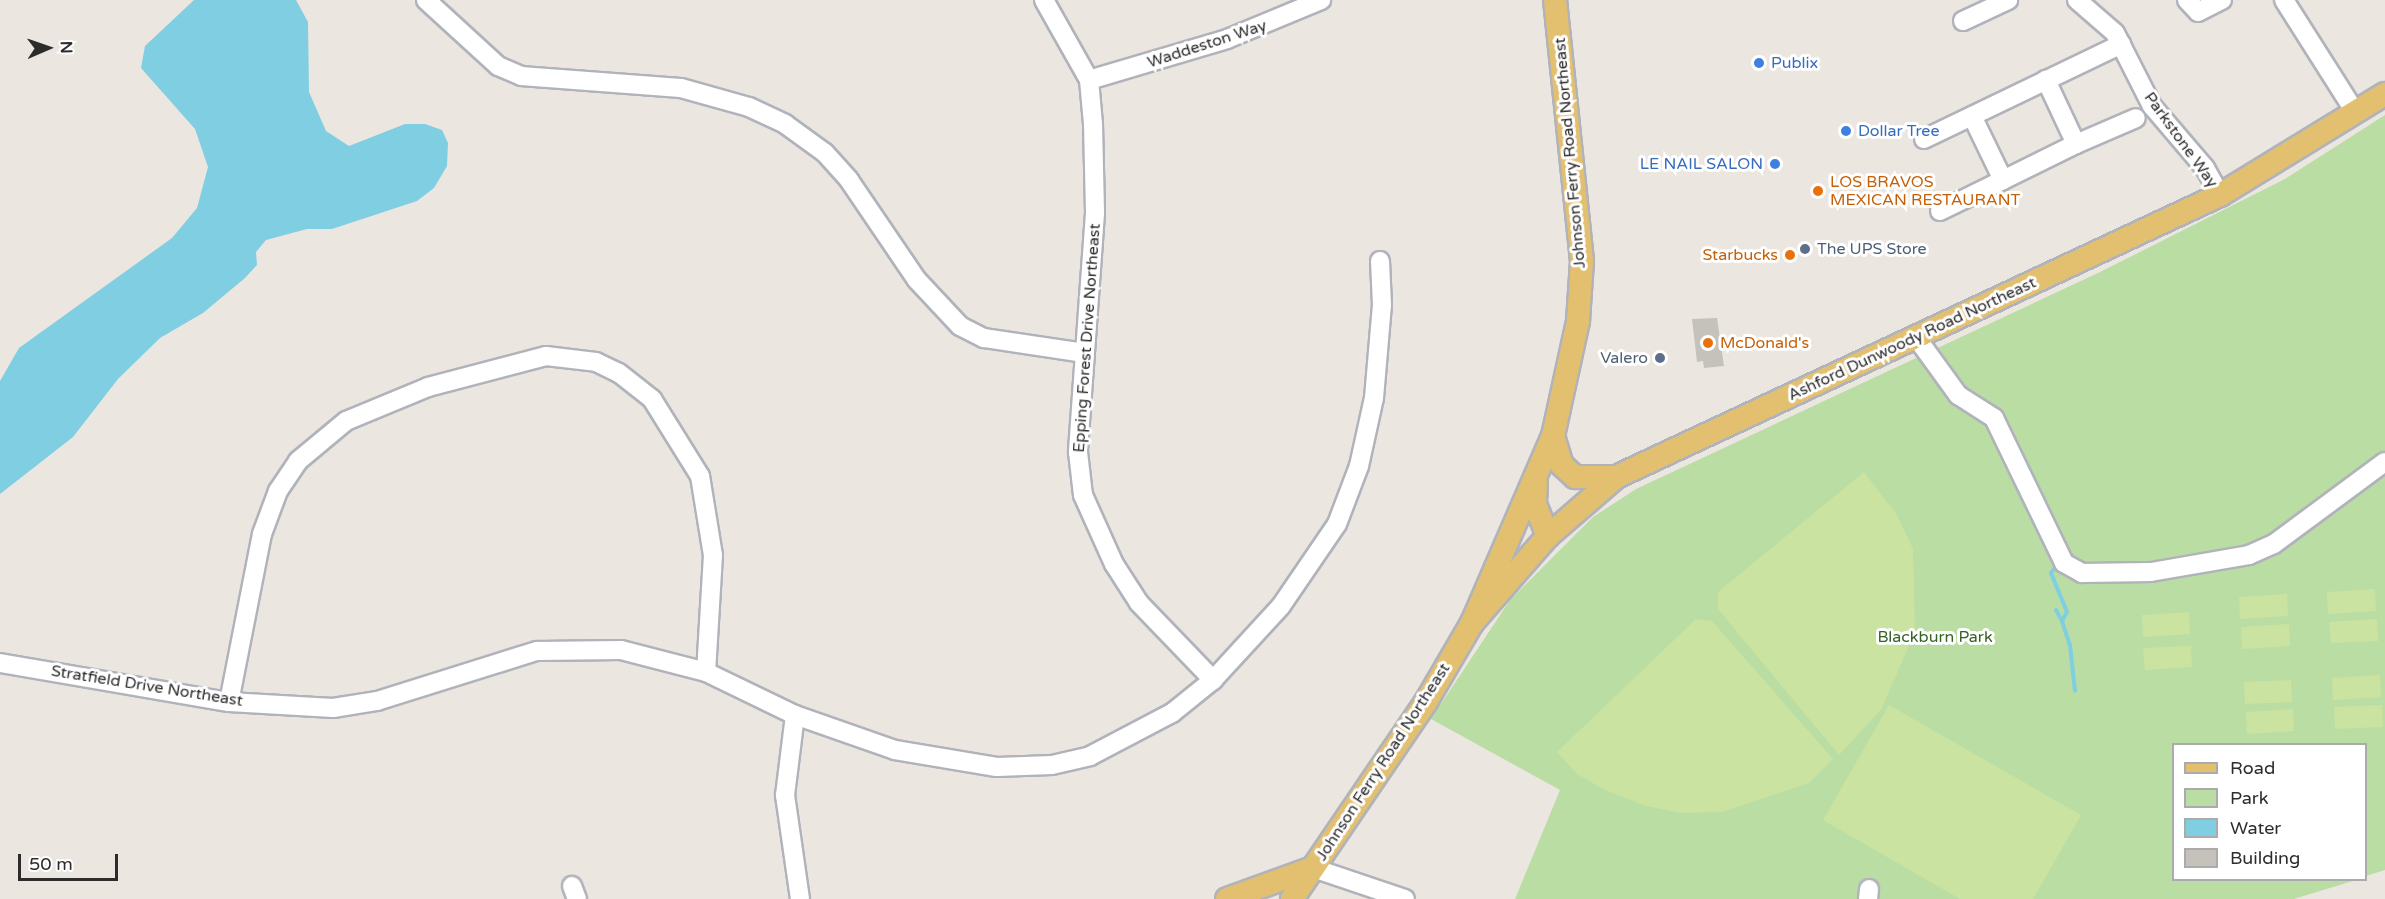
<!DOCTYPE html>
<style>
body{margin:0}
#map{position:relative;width:2385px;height:899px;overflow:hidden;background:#ece6e0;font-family:"Varela Round",sans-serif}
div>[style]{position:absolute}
.green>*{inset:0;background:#badda3}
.pitch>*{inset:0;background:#cae3a0}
.water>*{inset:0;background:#7fcee2}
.stream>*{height:4px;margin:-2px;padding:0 2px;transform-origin:2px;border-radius:2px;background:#7fcee2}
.building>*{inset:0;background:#c5c1bb}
.roads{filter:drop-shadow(2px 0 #b1b3bb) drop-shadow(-2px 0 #b1b3bb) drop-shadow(0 2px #b1b3bb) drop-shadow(0 -2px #b1b3bb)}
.minor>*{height:18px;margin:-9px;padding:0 9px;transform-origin:9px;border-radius:9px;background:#fff}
.major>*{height:22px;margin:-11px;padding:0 11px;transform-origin:11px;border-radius:11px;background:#e2c06f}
.dots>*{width:16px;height:16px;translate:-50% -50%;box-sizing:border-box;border:3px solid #fff;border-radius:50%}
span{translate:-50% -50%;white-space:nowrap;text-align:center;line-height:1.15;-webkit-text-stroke:6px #fff;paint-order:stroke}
.street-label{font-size:16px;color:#2c2c2c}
.shop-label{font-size:16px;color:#366cbe}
.left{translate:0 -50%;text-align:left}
.right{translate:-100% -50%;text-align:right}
.food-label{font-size:16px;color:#c56008}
.service-label{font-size:16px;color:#4e5e75}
.park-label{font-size:16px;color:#346323}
.legend{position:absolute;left:2172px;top:743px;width:195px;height:138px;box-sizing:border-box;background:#fff;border:2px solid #ababab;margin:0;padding:8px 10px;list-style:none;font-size:18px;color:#2c2c2c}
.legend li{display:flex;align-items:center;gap:12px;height:30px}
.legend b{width:30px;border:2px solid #ababab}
.north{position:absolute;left:18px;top:18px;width:60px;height:60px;-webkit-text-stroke:4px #fff;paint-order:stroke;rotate:88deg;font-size:16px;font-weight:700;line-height:24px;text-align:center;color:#2c2c2c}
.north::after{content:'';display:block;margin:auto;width:21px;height:27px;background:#2c2c2c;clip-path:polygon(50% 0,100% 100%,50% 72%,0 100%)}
.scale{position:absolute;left:18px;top:854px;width:100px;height:27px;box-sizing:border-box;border:3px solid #2c2c2c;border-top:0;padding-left:8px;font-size:18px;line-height:21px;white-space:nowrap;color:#2c2c2c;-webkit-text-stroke:4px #fff;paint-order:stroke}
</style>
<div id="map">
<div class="green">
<div style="clip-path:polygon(2385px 115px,2385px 870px,2366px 876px,2366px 744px,2174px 744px,2174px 880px,2356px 880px,2294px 899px,1515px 899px,1560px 790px,1431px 719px,1510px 600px,1593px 517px,1636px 489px,2098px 273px,2285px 179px)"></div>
</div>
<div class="pitch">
<div style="clip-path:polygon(1864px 472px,1897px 515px,1913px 549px,1915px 632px,1881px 710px,1839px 755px,1718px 609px,1718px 592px)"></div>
<div style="clip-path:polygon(2375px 589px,2376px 611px,2328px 614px,2327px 592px)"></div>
<div style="clip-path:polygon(2287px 594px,2288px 616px,2240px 619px,2239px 597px)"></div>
<div style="clip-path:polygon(2189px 612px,2190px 634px,2143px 637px,2142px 615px)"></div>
<div style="clip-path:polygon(1696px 619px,1712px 621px,1833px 759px,1809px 783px,1722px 812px,1681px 813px,1646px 806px,1603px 789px,1577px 774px,1557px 752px)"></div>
<div style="clip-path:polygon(2377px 619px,2378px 641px,2331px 643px,2329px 622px)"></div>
<div style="clip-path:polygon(2289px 624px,2290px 646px,2242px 649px,2241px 627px)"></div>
<div style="clip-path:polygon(2191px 646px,2192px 667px,2145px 670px,2143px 648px)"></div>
<div style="clip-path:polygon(2380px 675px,2381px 697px,2333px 700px,2332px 678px)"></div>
<div style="clip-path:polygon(2291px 680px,2292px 702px,2245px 704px,2244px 682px)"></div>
<div style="clip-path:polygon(1889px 705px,2081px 815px,2033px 899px,1960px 899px,1823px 820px)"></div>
<div style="clip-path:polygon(2382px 705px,2383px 727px,2335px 729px,2334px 707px)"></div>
<div style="clip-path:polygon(2293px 709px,2294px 731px,2247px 734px,2246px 712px)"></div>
</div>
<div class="water">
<div style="clip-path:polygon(194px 0,296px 0,308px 22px,309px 92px,326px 131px,349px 146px,405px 124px,425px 124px,442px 130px,448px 143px,447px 166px,434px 188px,417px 201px,332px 229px,307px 229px,266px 240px,256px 252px,257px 265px,245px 278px,203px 313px,160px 338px,118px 379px,73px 437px,0 494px,0 381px,19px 348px,172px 238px,197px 208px,208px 167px,195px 129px,141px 68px,145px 46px)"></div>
</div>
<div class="stream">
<div style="left:2054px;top:569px;width:5px;rotate:127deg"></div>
<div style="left:2051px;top:573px;width:42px;rotate:67.7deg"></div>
<div style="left:2067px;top:612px;width:10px;rotate:119deg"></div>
<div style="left:2062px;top:621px;width:25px;rotate:72deg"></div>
<div style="left:2070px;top:645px;width:46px;rotate:83.8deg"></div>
<div style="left:2056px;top:610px;width:13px;rotate:61deg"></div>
</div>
<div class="building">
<div style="clip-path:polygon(1717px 318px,1724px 366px,1704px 368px,1703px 361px,1697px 362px,1692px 319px)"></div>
</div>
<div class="roads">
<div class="minor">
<div style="left:426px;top:0;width:98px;rotate:42.5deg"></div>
<div style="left:498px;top:66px;width:25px;rotate:23deg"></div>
<div style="left:521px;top:76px;width:160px;rotate:4.3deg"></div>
<div style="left:681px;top:88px;width:71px;rotate:15.6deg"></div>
<div style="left:749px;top:107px;width:40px;rotate:25deg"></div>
<div style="left:785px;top:124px;width:49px;rotate:35.9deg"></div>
<div style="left:825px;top:153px;width:36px;rotate:48deg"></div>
<div style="left:849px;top:180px;width:121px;rotate:55.8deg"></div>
<div style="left:917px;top:280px;width:63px;rotate:46.9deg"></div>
<div style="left:960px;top:326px;width:27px;rotate:27deg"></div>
<div style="left:984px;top:338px;width:101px;rotate:8.5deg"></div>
<div style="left:1044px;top:0;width:92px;rotate:60.6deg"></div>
<div style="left:1089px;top:80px;width:44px;rotate:84.8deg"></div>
<div style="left:1093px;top:124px;width:89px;rotate:88.7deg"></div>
<div style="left:1095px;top:213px;width:240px;rotate:94.1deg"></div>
<div style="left:1078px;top:452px;width:43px;rotate:83.4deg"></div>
<div style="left:1083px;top:495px;width:76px;rotate:65.8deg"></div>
<div style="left:1114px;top:564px;width:46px;rotate:57.3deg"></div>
<div style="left:1139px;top:603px;width:107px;rotate:46.1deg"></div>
<div style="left:2077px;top:0;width:50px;rotate:41deg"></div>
<div style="left:2115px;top:33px;width:82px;rotate:63.1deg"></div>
<div style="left:2152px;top:106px;width:82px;rotate:49.5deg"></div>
<div style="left:2205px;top:168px;width:31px;rotate:61deg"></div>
<div style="left:2187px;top:0;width:16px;rotate:47deg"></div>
<div style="left:2198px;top:12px;width:27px;rotate:-27deg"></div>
<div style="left:2284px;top:0;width:133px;rotate:57.6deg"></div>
<div style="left:1963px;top:21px;width:50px;rotate:-25deg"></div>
<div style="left:1089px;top:80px;width:144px;rotate:-16.5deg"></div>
<div style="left:1227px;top:39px;width:102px;rotate:-22.5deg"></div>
<div style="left:1924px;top:139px;width:219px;rotate:-25.7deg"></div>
<div style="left:2076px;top:144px;width:65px;rotate:-23.4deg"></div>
<div style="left:2003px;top:180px;width:81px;rotate:-26.3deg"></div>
<div style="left:2076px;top:144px;width:71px;rotate:-115.1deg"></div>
<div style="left:1940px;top:211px;width:70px;rotate:-26.2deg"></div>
<div style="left:2003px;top:180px;width:71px;rotate:-115.8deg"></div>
<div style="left:1916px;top:337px;width:72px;rotate:54.1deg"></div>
<div style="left:1958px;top:395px;width:43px;rotate:32.6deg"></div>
<div style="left:1994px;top:418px;width:161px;rotate:64.2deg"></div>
<div style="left:2064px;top:563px;width:21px;rotate:29deg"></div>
<div style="left:2082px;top:573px;width:69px;rotate:-0.8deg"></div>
<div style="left:2151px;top:572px;width:99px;rotate:-9.8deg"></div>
<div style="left:2249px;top:555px;width:27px;rotate:-24deg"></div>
<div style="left:2274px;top:544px;width:138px;rotate:-36.5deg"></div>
<div style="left:0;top:663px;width:232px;rotate:9.7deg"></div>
<div style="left:229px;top:702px;width:104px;rotate:3.3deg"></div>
<div style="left:333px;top:708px;width:45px;rotate:-9deg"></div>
<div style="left:377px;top:701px;width:168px;rotate:-17.4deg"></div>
<div style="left:537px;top:651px;width:84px;rotate:-0.7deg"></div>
<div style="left:621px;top:650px;width:88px;rotate:14.5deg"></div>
<div style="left:706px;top:672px;width:99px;rotate:25.8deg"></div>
<div style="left:795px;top:715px;width:106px;rotate:19.3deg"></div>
<div style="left:895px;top:750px;width:103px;rotate:9.5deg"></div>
<div style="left:997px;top:767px;width:55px;rotate:-2.1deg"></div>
<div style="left:1052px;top:765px;width:39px;rotate:-13deg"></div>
<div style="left:1090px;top:756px;width:93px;rotate:-27.7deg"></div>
<div style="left:1172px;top:713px;width:53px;rotate:-38.8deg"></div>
<div style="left:1213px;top:680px;width:100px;rotate:-47.4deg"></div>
<div style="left:1281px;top:606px;width:99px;rotate:-55.7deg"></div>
<div style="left:1337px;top:524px;width:62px;rotate:-69.2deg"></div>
<div style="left:1359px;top:466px;width:70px;rotate:-77.6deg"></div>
<div style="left:1374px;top:398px;width:93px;rotate:-85.1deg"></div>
<div style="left:1382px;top:305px;width:44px;rotate:-92.6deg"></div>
<div style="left:229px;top:702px;width:171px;rotate:-78.9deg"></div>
<div style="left:262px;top:534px;width:46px;rotate:-69.6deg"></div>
<div style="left:278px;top:491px;width:36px;rotate:-56deg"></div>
<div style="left:298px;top:461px;width:62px;rotate:-39.8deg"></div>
<div style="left:346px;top:421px;width:89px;rotate:-22.5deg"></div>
<div style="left:428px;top:387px;width:122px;rotate:-14.7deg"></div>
<div style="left:546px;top:356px;width:50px;rotate:6.8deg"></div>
<div style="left:596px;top:362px;width:25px;rotate:26deg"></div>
<div style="left:619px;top:373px;width:42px;rotate:38.2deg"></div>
<div style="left:652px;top:399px;width:91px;rotate:58.1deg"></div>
<div style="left:700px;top:476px;width:80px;rotate:80.7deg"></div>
<div style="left:713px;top:555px;width:117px;rotate:93.4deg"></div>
<div style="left:795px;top:715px;width:81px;rotate:97.1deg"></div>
<div style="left:785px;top:795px;width:105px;rotate:81.8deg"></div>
<div style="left:1313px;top:868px;width:97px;rotate:18.6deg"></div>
<div style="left:572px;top:886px;width:14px;rotate:69deg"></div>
<div style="left:1868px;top:899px;width:10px;rotate:-84deg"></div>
</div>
<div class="major">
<div style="left:1553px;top:436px;width:30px;rotate:73deg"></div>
<div style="left:1562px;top:465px;width:18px;rotate:43deg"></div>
<div style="left:1575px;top:477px;width:41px"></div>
<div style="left:1536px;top:483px;width:21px;rotate:93deg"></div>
<div style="left:1535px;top:504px;width:35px;rotate:68deg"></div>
<div style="left:1472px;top:623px;width:116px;rotate:-48.9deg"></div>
<div style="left:1548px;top:536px;width:90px;rotate:-40.9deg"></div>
<div style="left:1616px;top:477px;width:667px;rotate:-25.03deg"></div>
<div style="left:2220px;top:195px;width:193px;rotate:-31.5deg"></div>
<div style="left:1227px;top:899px;width:91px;rotate:-19.8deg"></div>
<div style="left:1292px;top:899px;width:240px;rotate:-55.8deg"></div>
<div style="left:1427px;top:700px;width:89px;rotate:-59.7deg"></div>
<div style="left:1472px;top:623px;width:204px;rotate:-66.6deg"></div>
<div style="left:1553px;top:436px;width:118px;rotate:-77.7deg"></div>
<div style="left:1578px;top:321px;width:60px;rotate:-86.2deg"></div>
<div style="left:1582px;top:261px;width:262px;rotate:-95.9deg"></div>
</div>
</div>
<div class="dots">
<div style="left:1759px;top:63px;background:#3f7fe0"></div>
<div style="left:1846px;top:131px;background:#3f7fe0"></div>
<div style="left:1775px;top:164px;background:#3f7fe0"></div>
<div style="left:1818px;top:191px;background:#e8710a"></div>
<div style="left:1805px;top:249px;background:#5c6f8a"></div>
<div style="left:1790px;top:255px;background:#e8710a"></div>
<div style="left:1708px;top:343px;background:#e8710a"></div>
<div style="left:1660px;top:358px;background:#5c6f8a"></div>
</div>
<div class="street-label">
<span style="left:1207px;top:44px;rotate:-18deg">Waddeston Way</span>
<span style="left:2181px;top:140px;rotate:54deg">Parkstone Way</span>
<span style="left:1570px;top:153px;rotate:-95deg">Johnson Ferry Road Northeast</span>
<span style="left:1087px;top:338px;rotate:-86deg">Epping Forest Drive Northeast</span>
<span style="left:1912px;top:339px;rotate:-25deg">Ashford Dunwoody Road Northeast</span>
<span style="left:147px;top:686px;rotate:9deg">Stratfield Drive Northeast</span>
<span style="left:1383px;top:762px;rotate:-57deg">Johnson Ferry Road Northeast</span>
</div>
<div class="shop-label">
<span class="left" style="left:1771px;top:63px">Publix</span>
<span class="left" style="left:1858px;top:131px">Dollar Tree</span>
<span class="right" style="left:1763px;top:164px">LE NAIL SALON</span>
</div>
<div class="food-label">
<span class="left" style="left:1830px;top:191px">LOS BRAVOS<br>MEXICAN RESTAURANT</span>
<span class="right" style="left:1778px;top:255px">Starbucks</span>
<span class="left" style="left:1720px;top:343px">McDonald's</span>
</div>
<div class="service-label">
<span class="left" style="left:1817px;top:249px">The UPS Store</span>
<span class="right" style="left:1648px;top:358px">Valero</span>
</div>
<div class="park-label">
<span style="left:1935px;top:637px">Blackburn Park</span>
</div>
<ul class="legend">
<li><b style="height:8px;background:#e2c06f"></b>Road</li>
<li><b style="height:16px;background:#badda3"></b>Park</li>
<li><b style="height:16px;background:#7fcee2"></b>Water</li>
<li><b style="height:16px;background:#c5c1bb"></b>Building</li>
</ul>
<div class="north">N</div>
<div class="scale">50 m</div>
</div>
